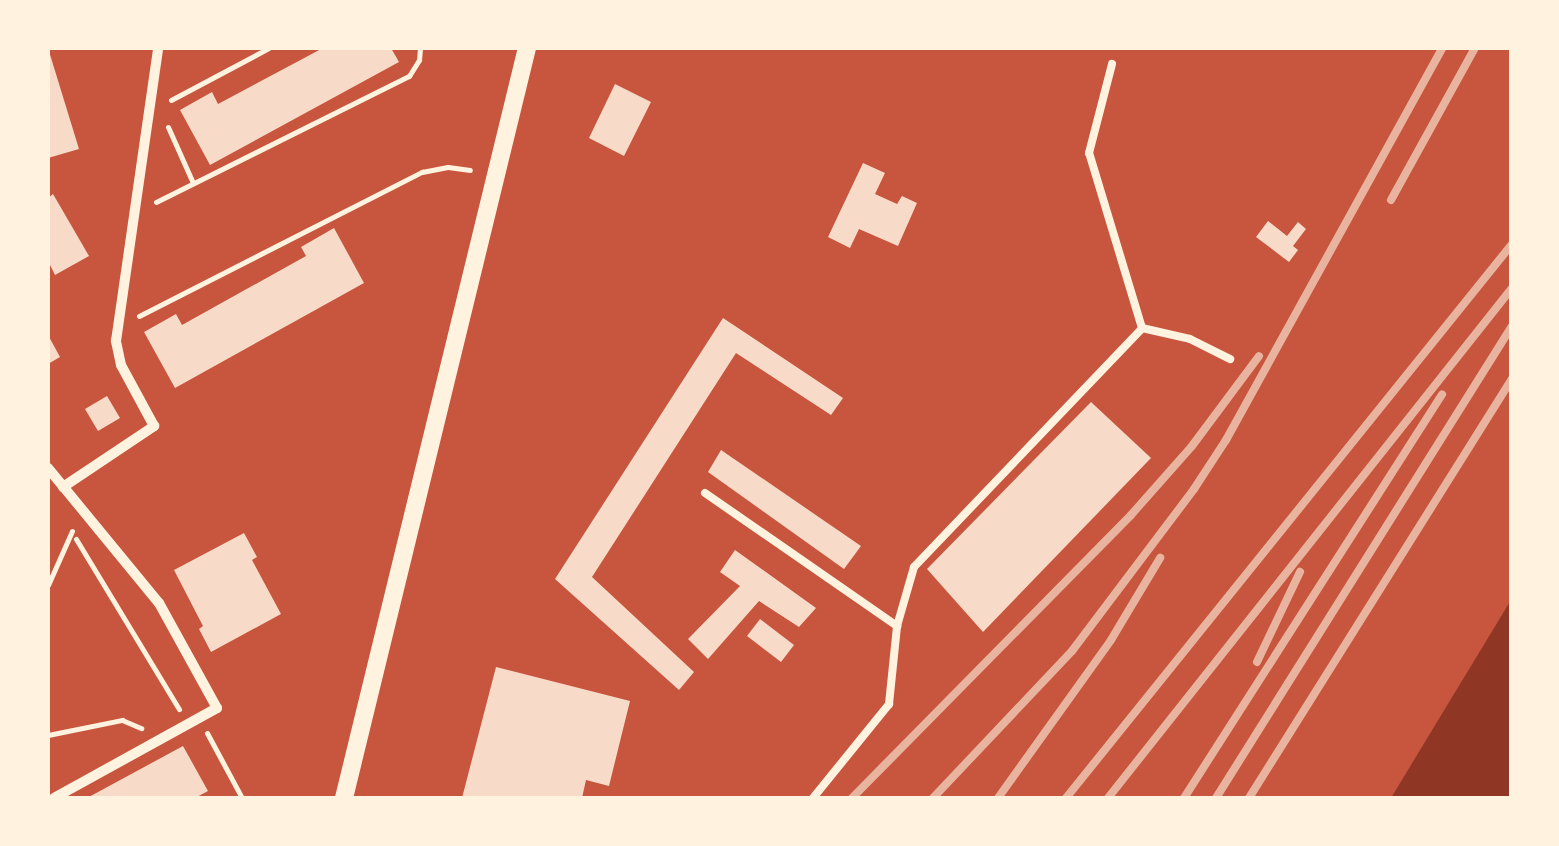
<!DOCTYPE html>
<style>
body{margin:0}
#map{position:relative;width:1559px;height:846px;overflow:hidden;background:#c8553d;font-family:"IBM Plex Sans",sans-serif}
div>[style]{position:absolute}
.water>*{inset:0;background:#8f3625}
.building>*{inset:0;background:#f7dbc8}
.path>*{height:5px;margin:-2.5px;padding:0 2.5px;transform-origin:2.5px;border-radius:2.5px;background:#fff3e0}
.service>*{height:8px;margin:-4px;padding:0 4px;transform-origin:4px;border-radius:4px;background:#fff3e0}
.minor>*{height:10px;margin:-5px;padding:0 5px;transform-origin:5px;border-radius:5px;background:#fff3e0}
.tertiary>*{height:18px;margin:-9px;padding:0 9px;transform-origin:9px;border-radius:9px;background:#fff3e0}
.rail>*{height:8px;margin:-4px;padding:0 4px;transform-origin:4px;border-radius:4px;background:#e9b49f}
span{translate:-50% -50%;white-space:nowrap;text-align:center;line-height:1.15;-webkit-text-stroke:8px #fff3e0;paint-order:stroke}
.frame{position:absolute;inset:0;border:50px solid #fff3e0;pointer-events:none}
</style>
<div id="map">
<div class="water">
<div style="clip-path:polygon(1511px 600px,1511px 798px,1391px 798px)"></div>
</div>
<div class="building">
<div style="clip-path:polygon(48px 48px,79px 149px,48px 158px)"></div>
<div style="clip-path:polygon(323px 48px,391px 48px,399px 62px,210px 165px,180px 110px,212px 92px,218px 104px)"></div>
<div style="clip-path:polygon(615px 84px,651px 102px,624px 156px,589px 138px)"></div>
<div style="clip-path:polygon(863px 163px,885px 173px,875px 194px,897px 204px,902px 196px,917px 203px,898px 246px,859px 229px,850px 248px,828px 237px)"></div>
<div style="clip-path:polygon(53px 194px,89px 256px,55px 275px,48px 261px,48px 198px)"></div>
<div style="clip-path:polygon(1268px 221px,1287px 236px,1298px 222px,1306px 229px,1293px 246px,1298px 250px,1289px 262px,1256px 237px)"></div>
<div style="clip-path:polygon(334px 228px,364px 283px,175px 388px,144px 332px,176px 314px,182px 325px,306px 256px,301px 247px)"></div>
<div style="clip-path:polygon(723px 318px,843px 398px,831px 415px,736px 353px,592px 577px,694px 672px,679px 690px,555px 579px)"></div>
<div style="clip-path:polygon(48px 335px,60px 357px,48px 364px)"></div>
<div style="clip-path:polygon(107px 396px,120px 418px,98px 431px,85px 409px)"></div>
<div style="clip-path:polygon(1091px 402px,1151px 458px,983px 632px,927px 569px)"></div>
<div style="clip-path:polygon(721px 450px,861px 546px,844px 569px,708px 472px)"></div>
<div style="clip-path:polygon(244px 533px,257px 557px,252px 560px,281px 614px,211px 652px,199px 629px,203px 626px,174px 570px)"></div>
<div style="clip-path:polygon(735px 550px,816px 608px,799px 627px,759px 601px,708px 659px,688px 639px,740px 586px,720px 572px)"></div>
<div style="clip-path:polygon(760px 619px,794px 645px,781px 662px,747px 636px)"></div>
<div style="clip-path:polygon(496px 667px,630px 701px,609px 786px,586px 780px,582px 798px,462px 798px)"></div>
<div style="clip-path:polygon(183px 746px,208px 791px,195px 798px,87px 798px)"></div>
</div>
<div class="path">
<div style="left:171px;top:100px;width:111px;rotate:-28deg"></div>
<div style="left:168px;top:127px;width:61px;rotate:65.9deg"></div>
<div style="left:156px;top:202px;width:283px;rotate:-26.5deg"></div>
<div style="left:409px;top:76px;width:19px;rotate:-58deg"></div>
<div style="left:419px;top:60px;width:12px;rotate:-85deg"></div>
<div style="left:139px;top:316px;width:318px;rotate:-27deg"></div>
<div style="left:422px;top:172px;width:26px;rotate:-11deg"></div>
<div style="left:448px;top:167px;width:22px;rotate:8deg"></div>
<div style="left:76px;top:539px;width:199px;rotate:58.8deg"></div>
<div style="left:48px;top:585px;width:59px;rotate:-66deg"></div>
<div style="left:207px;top:733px;width:74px;rotate:61.7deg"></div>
<div style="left:48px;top:735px;width:76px;rotate:-11.5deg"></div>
<div style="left:122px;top:720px;width:21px;rotate:23deg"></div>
</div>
<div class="service">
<div style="left:1142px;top:328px;width:49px;rotate:12.9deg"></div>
<div style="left:1190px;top:339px;width:45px;rotate:26.6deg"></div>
<div style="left:705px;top:493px;width:234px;rotate:34.7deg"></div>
<div style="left:813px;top:798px;width:121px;rotate:-51deg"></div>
<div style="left:889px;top:704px;width:78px;rotate:-84.1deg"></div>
<div style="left:897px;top:626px;width:61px;rotate:-73.9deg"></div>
<div style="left:914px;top:567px;width:330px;rotate:-46.3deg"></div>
<div style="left:1142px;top:328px;width:183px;rotate:-106.8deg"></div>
<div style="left:1089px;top:153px;width:92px;rotate:-75.5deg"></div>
</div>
<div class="minor">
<div style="left:48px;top:468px;width:175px;rotate:50.6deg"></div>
<div style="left:159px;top:603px;width:120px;rotate:61.1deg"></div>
<div style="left:217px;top:708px;width:186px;rotate:151.1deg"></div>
<div style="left:63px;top:487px;width:110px;rotate:-33.8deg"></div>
<div style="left:154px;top:426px;width:69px;rotate:-118.4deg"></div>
<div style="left:121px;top:365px;width:25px;rotate:-102deg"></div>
<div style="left:116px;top:341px;width:296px;rotate:-81.8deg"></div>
</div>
<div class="tertiary">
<div style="left:344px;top:798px;width:772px;rotate:-76.29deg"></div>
</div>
<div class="rail">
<div style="left:1391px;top:200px;width:174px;rotate:-61.1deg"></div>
<div style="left:1257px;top:662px;width:100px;rotate:-64.5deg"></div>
<div style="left:852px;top:798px;width:397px;rotate:-45.4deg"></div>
<div style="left:1131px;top:515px;width:92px;rotate:-48.5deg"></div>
<div style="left:1192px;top:446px;width:112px;rotate:-53.3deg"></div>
<div style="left:933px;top:798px;width:202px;rotate:-46.6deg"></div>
<div style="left:1072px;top:651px;width:203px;rotate:-53deg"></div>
<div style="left:1194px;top:489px;width:59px;rotate:-56.9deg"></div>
<div style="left:1226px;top:440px;width:448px;rotate:-61.1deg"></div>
<div style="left:998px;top:798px;width:194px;rotate:-54.4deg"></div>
<div style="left:1111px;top:640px;width:96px;rotate:-59.1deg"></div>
<div style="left:1066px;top:798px;width:711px;rotate:-51.16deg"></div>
<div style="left:1108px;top:798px;width:651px;rotate:-51.62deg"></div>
<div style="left:1184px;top:798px;width:479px;rotate:-57.4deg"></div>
<div style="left:1216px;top:798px;width:557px;rotate:-57.91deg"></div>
<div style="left:1249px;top:798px;width:495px;rotate:-57.9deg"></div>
</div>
<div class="frame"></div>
</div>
